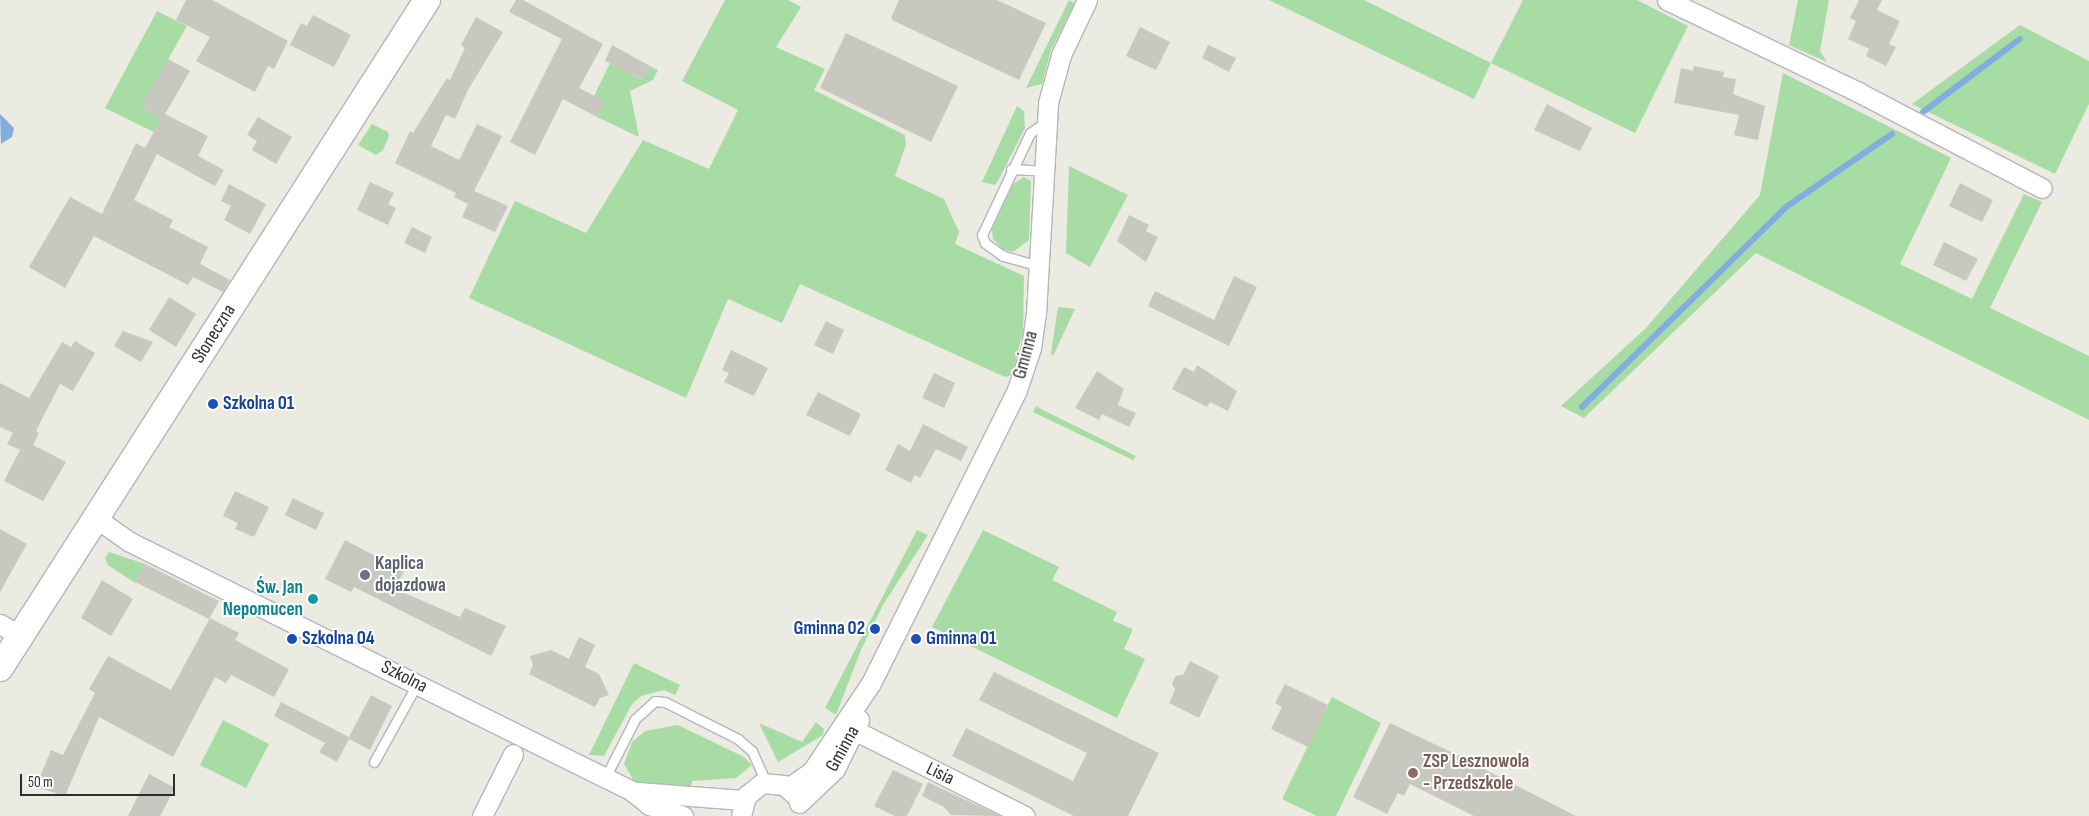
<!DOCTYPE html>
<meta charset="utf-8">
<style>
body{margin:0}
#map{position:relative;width:2089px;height:816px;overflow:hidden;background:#ecebe1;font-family:"Sofia Sans Condensed",sans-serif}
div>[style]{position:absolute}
.green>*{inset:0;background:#a7dca4}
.water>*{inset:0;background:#81ade1}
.stream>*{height:6px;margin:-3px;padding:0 3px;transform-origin:3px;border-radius:3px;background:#81ade1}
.building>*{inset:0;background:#c8c7c0}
.roads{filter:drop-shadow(1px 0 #b5b4bf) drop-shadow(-1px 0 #b5b4bf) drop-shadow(0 1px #b5b4bf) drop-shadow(0 -1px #b5b4bf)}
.service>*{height:9px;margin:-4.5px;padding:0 4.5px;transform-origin:4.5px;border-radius:4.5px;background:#fff}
.minor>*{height:19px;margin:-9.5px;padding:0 9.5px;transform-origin:9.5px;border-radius:9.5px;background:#fff}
.secondary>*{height:26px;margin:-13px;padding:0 13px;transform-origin:13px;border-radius:13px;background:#fff}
.dots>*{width:14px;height:14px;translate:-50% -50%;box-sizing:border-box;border:2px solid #fff;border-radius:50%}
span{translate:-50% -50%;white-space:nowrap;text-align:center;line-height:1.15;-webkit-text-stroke:4px #fff;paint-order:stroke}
.street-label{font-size:19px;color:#2d2d2d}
.transit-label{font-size:19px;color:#164399;font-weight:700}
.left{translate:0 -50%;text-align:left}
.right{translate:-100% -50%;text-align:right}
.worship-label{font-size:19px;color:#5b616d;font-weight:700}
.culture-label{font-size:19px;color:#0d838f;font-weight:700}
.education-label{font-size:19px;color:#785e54;font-weight:700}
.scale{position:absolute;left:20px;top:774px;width:155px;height:22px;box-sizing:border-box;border:2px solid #2d2d2d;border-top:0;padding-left:6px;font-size:15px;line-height:18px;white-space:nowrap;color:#2d2d2d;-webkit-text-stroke:4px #fff;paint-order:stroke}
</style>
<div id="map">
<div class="green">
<div style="clip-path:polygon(725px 0,788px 0,801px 7px,776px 47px,825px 69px,814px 90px,905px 135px,906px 145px,895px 176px,944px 199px,959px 232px,955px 244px,1024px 276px,1023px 332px,1012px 375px,1005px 377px,800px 284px,782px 323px,728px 299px,686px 398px,469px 298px,515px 201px,586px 233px,643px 140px,709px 169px,738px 110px,682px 81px)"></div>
<div style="clip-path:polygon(1069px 0,1075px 3px,1051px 50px,1042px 84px,1026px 88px)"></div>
<div style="clip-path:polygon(1269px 0,1364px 0,1491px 63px,1523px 0,1637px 0,1688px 26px,1635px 133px,1491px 63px,1474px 99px)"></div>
<div style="clip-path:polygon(1798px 0,1829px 0,1820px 51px,1827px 62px,1789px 45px)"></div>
<div style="clip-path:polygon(157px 11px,187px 26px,141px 107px,161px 119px,154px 132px,105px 108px)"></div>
<div style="clip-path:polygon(2020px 25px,2089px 61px,2089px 104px,2055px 174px,1912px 104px)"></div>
<div style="clip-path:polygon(610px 63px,642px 80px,650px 66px,658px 70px,653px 80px,630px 91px,639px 137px,597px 117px,605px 101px,594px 96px)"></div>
<div style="clip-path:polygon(1783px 73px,1951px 158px,1900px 264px,1972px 299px,2024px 194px,2042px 202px,1990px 308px,2089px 356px,2089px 420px,1756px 253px,1584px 418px,1561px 406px,1646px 328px,1760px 195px)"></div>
<div style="clip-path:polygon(1017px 106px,1024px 111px,1025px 128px,998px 181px,995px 185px,982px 182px)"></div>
<div style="clip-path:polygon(372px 124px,388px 132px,389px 136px,383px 150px,376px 155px,358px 145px)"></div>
<div style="clip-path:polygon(1069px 166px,1128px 195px,1090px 267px,1066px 253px)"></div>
<div style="clip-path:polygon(1024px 177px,1031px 181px,1029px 240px,1013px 252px,1002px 249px,993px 239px,992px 229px,1013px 184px)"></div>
<div style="clip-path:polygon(1058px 307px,1075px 309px,1053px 356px,1051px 354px)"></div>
<div style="clip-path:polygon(1036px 406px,1041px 409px,1136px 456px,1133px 460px,1033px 412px)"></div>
<div style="clip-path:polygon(917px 530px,928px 535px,883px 605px,861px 650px,836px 715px,825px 708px)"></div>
<div style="clip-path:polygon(983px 530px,1059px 567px,1052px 580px,1117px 612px,1113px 621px,1133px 629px,1124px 649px,1145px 659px,1117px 718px,932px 627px)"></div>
<div style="clip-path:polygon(109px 552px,145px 564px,135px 583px,108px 565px,105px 558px)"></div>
<div style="clip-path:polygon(634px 663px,680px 685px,675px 695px,664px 690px,641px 696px,632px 704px,604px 756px,589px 755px)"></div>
<div style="clip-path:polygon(1332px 697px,1381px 723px,1336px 816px,1317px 816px,1282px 799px)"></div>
<div style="clip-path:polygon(223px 720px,269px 744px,246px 788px,200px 765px)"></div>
<div style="clip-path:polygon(816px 722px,824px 729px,823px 735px,778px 762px,759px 723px,802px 742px)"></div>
<div style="clip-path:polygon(678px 725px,744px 757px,752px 765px,736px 778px,692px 781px,690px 791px,635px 783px,624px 764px,632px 742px,645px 731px)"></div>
</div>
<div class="water">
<div style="clip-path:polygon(0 114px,14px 128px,12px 137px,1px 144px)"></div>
</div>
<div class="stream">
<div style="left:1923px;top:112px;width:121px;rotate:-37deg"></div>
<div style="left:1582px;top:407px;width:286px;rotate:-44.4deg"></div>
<div style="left:1786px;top:207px;width:129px;rotate:-34.6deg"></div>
</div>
<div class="building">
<div style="clip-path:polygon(186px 0,212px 0,288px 41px,274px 69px,268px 66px,255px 92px,196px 61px,210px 37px,176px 20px)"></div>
<div style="clip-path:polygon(516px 0,523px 0,603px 44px,579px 88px,605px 101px,597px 117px,563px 99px,535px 155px,510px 142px,562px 39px,509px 12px)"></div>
<div style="clip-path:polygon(899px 0,997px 0,1046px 23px,1019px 80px,894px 21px,891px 18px)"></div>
<div style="clip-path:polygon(1859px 0,1882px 0,1877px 10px,1900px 21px,1889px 44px,1896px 47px,1886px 66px,1866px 56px,1869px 49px,1848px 39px,1856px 21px,1850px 18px)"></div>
<div style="clip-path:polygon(313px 15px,351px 35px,334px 67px,290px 45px,301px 23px,307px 26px)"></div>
<div style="clip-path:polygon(476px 17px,503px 32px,468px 90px,455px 119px,446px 115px,431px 146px,459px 160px,477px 124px,502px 136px,474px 191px,508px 206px,495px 232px,462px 217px,468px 204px,454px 197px,456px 193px,395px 163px,410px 131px,413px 133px,447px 78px,450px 80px,465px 48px,461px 45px)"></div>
<div style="clip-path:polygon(1140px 27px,1170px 42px,1156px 70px,1126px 56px)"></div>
<div style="clip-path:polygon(846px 33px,958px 86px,931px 142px,820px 88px)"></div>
<div style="clip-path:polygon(612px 45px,650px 66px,643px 80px,605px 61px)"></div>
<div style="clip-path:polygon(1208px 45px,1236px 58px,1229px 72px,1202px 58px)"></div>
<div style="clip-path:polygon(168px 59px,190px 71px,165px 114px,208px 136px,198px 156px,224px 170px,215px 186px,157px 154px,134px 200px,173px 220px,169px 227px,208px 247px,200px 264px,230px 280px,223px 292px,193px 277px,188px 285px,94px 236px,65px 288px,29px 267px,70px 197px,102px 214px,136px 143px,145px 148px,161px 119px,141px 107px)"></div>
<div style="clip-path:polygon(1694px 66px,1724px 72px,1723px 77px,1736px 79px,1733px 94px,1765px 106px,1758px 140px,1734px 135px,1739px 115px,1674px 103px,1681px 68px,1693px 71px)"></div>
<div style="clip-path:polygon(1547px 104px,1592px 128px,1580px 151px,1534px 130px)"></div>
<div style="clip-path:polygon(258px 117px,292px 137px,276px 164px,252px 150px,257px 141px,247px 135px)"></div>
<div style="clip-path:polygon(370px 182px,394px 193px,388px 204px,396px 208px,388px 225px,357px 210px)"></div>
<div style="clip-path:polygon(1960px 183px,1993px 200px,1982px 222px,1949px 206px)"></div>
<div style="clip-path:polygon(229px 184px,266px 204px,250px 234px,224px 220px,231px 206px,221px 201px)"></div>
<div style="clip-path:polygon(1129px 215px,1149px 225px,1146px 231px,1158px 237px,1146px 262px,1117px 241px)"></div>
<div style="clip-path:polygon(412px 227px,432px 237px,425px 253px,404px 243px)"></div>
<div style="clip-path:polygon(1944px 242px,1978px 259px,1966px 281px,1933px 265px)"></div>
<div style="clip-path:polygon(1234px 276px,1257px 287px,1229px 346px,1148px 306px,1155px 291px,1214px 320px)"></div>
<div style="clip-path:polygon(169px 297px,196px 314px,176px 347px,149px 330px)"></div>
<div style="clip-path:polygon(826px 321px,844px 330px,833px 354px,814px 345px)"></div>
<div style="clip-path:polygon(123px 331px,153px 342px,141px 362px,114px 346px)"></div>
<div style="clip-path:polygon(75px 341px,95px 353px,73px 391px,60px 384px,36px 431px,39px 433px,33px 445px,66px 462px,43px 501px,4px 481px,20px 450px,7px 444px,13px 433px,0 427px,0 383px,29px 398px,62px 342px,71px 347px)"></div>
<div style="clip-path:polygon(731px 350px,768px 368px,754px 396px,724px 382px,729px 373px,722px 370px)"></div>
<div style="clip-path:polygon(1197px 365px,1237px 391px,1228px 411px,1210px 402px,1207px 407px,1172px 389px,1184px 367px,1194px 372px)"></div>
<div style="clip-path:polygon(1097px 371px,1124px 389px,1118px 405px,1136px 413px,1129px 427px,1102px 414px,1099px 420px,1075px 408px)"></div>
<div style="clip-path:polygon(934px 373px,955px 383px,944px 408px,922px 398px)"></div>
<div style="clip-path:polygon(818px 392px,861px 414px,850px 436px,806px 415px)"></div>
<div style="clip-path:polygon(923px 424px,968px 447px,961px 461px,936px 449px,920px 478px,915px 475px,911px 483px,885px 470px,898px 444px,910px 451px)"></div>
<div style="clip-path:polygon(235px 491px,269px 507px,254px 537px,235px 529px,238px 523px,223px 516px)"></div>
<div style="clip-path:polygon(293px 498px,324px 513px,316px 530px,285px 515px)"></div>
<div style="clip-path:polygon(0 529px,27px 544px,0 592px)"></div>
<div style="clip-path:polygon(345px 540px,404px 571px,395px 589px,460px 617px,465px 608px,506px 626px,491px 656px,354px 587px,351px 592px,325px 579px)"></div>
<div style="clip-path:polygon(145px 564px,219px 601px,209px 619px,135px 582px)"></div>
<div style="clip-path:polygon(102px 580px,133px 599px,111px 636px,81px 618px)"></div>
<div style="clip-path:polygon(210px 618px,239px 633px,235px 640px,289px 669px,274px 697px,231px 675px,226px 683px,215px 677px,173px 757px,99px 717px,65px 796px,36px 787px,51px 750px,63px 755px,95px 693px,89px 689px,108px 656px,171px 690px)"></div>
<div style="clip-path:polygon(579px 637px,595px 645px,585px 667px,599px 674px,609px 695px,600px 698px,595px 707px,529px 674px,533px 665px,530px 656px,551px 650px,569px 659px)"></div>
<div style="clip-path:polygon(1190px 661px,1219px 676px,1199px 718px,1169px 703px,1175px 690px,1172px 683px,1176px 676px,1184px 674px)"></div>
<div style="clip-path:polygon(994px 672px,1159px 753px,1128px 816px,1074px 816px,952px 756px,966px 728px,1073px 781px,1087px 753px,979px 700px)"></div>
<div style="clip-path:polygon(1285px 684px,1328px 705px,1308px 747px,1271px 729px,1282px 707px,1275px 703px)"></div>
<div style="clip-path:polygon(371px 695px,392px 706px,370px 750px,349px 739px,337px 762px,319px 752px,325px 743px,274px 716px,281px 702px,349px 737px)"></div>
<div style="clip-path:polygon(1390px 723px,1447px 750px,1576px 816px,1474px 816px,1410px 784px,1404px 796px,1398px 793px,1387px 814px,1353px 797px)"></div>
<div style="clip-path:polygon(893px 770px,923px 784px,907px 816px,895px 816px,874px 806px)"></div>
<div style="clip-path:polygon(149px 774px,175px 788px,160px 816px,128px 816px)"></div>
<div style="clip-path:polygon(928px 782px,951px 793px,1000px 816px,951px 815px,944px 807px,922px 796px)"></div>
</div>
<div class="roads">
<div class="service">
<div style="left:1011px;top:169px;width:33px;rotate:3deg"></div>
<div style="left:1039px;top:266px;width:37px;rotate:-164deg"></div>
<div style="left:1003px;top:256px;width:22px;rotate:-144deg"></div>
<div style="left:985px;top:243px;width:9px;rotate:-111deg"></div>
<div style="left:982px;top:235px;width:113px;rotate:-64.8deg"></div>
<div style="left:1030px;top:133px;width:19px;rotate:-35deg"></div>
<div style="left:374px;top:762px;width:89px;rotate:-61.1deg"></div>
<div style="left:605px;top:778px;width:66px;rotate:-63deg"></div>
<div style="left:635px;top:719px;width:27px;rotate:-42deg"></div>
<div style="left:655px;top:701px;width:10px;rotate:6deg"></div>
<div style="left:665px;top:702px;width:82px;rotate:26.9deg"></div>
<div style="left:738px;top:739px;width:18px;rotate:41deg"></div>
<div style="left:752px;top:751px;width:35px;rotate:66deg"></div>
</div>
<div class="minor">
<div style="left:1667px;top:0;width:214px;rotate:25.7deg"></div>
<div style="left:1860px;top:93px;width:205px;rotate:27.6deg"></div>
<div style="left:97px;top:519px;width:38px;rotate:35deg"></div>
<div style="left:128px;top:541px;width:563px;rotate:26.38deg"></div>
<div style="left:632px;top:791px;width:22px;rotate:39deg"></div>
<div style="left:649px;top:805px;width:36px;rotate:18deg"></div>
<div style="left:0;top:624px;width:24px;rotate:30deg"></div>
<div style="left:856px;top:731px;width:189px;rotate:26.7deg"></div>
<div style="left:788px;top:788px;width:29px;rotate:-35deg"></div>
<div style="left:812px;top:771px;width:106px;rotate:-56.2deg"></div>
<div style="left:871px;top:683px;width:327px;rotate:-63.5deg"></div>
<div style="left:1017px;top:390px;width:44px;rotate:-71.6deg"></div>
<div style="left:1031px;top:348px;width:34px;rotate:-82deg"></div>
<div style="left:1036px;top:314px;width:211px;rotate:-86.7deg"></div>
<div style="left:1048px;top:103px;width:50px;rotate:-74.8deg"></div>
<div style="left:1061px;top:55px;width:61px;rotate:-64.7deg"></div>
<div style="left:638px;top:792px;width:105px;rotate:4.4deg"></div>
<div style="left:799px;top:803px;width:50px;rotate:-43.4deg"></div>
<div style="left:835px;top:769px;width:55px;rotate:-63.9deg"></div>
<div style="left:482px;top:816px;width:69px;rotate:-63.4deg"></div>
<div style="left:741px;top:816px;width:21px;rotate:-76deg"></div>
<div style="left:746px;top:796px;width:21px;rotate:-39deg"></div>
<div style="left:762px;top:783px;width:22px;rotate:5deg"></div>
<div style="left:784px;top:785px;width:16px;rotate:43deg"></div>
</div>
<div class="secondary">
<div style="left:0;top:668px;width:793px;rotate:-57.41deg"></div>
</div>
</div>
<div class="dots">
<div style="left:213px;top:404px;background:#1a4fb4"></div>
<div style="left:365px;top:575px;background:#6b7280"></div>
<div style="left:313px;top:599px;background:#0f9aa8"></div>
<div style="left:875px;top:629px;background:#1a4fb4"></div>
<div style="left:292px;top:639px;background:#1a4fb4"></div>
<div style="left:916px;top:639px;background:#1a4fb4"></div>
<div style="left:1413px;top:773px;background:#8d6e63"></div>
</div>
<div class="street-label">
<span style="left:214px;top:334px;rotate:-58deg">Słoneczna</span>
<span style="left:1026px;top:355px;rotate:-75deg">Gminna</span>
<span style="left:404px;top:677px;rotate:27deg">Szkolna</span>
<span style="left:843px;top:749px;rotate:-61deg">Gminna</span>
<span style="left:940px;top:774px;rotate:26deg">Lisia</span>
</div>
<div class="transit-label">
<span class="left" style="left:223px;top:404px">Szkolna 01</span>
<span class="right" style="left:865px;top:629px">Gminna 02</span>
<span class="left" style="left:302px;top:639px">Szkolna 04</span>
<span class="left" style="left:926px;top:639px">Gminna 01</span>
</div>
<div class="worship-label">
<span class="left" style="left:375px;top:575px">Kaplica<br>dojazdowa</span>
</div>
<div class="culture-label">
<span class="right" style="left:303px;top:599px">Św. Jan<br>Nepomucen</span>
</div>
<div class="education-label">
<span class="left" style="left:1423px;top:773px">ZSP Lesznowola<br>- Przedszkole</span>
</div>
<div class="scale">50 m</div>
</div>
